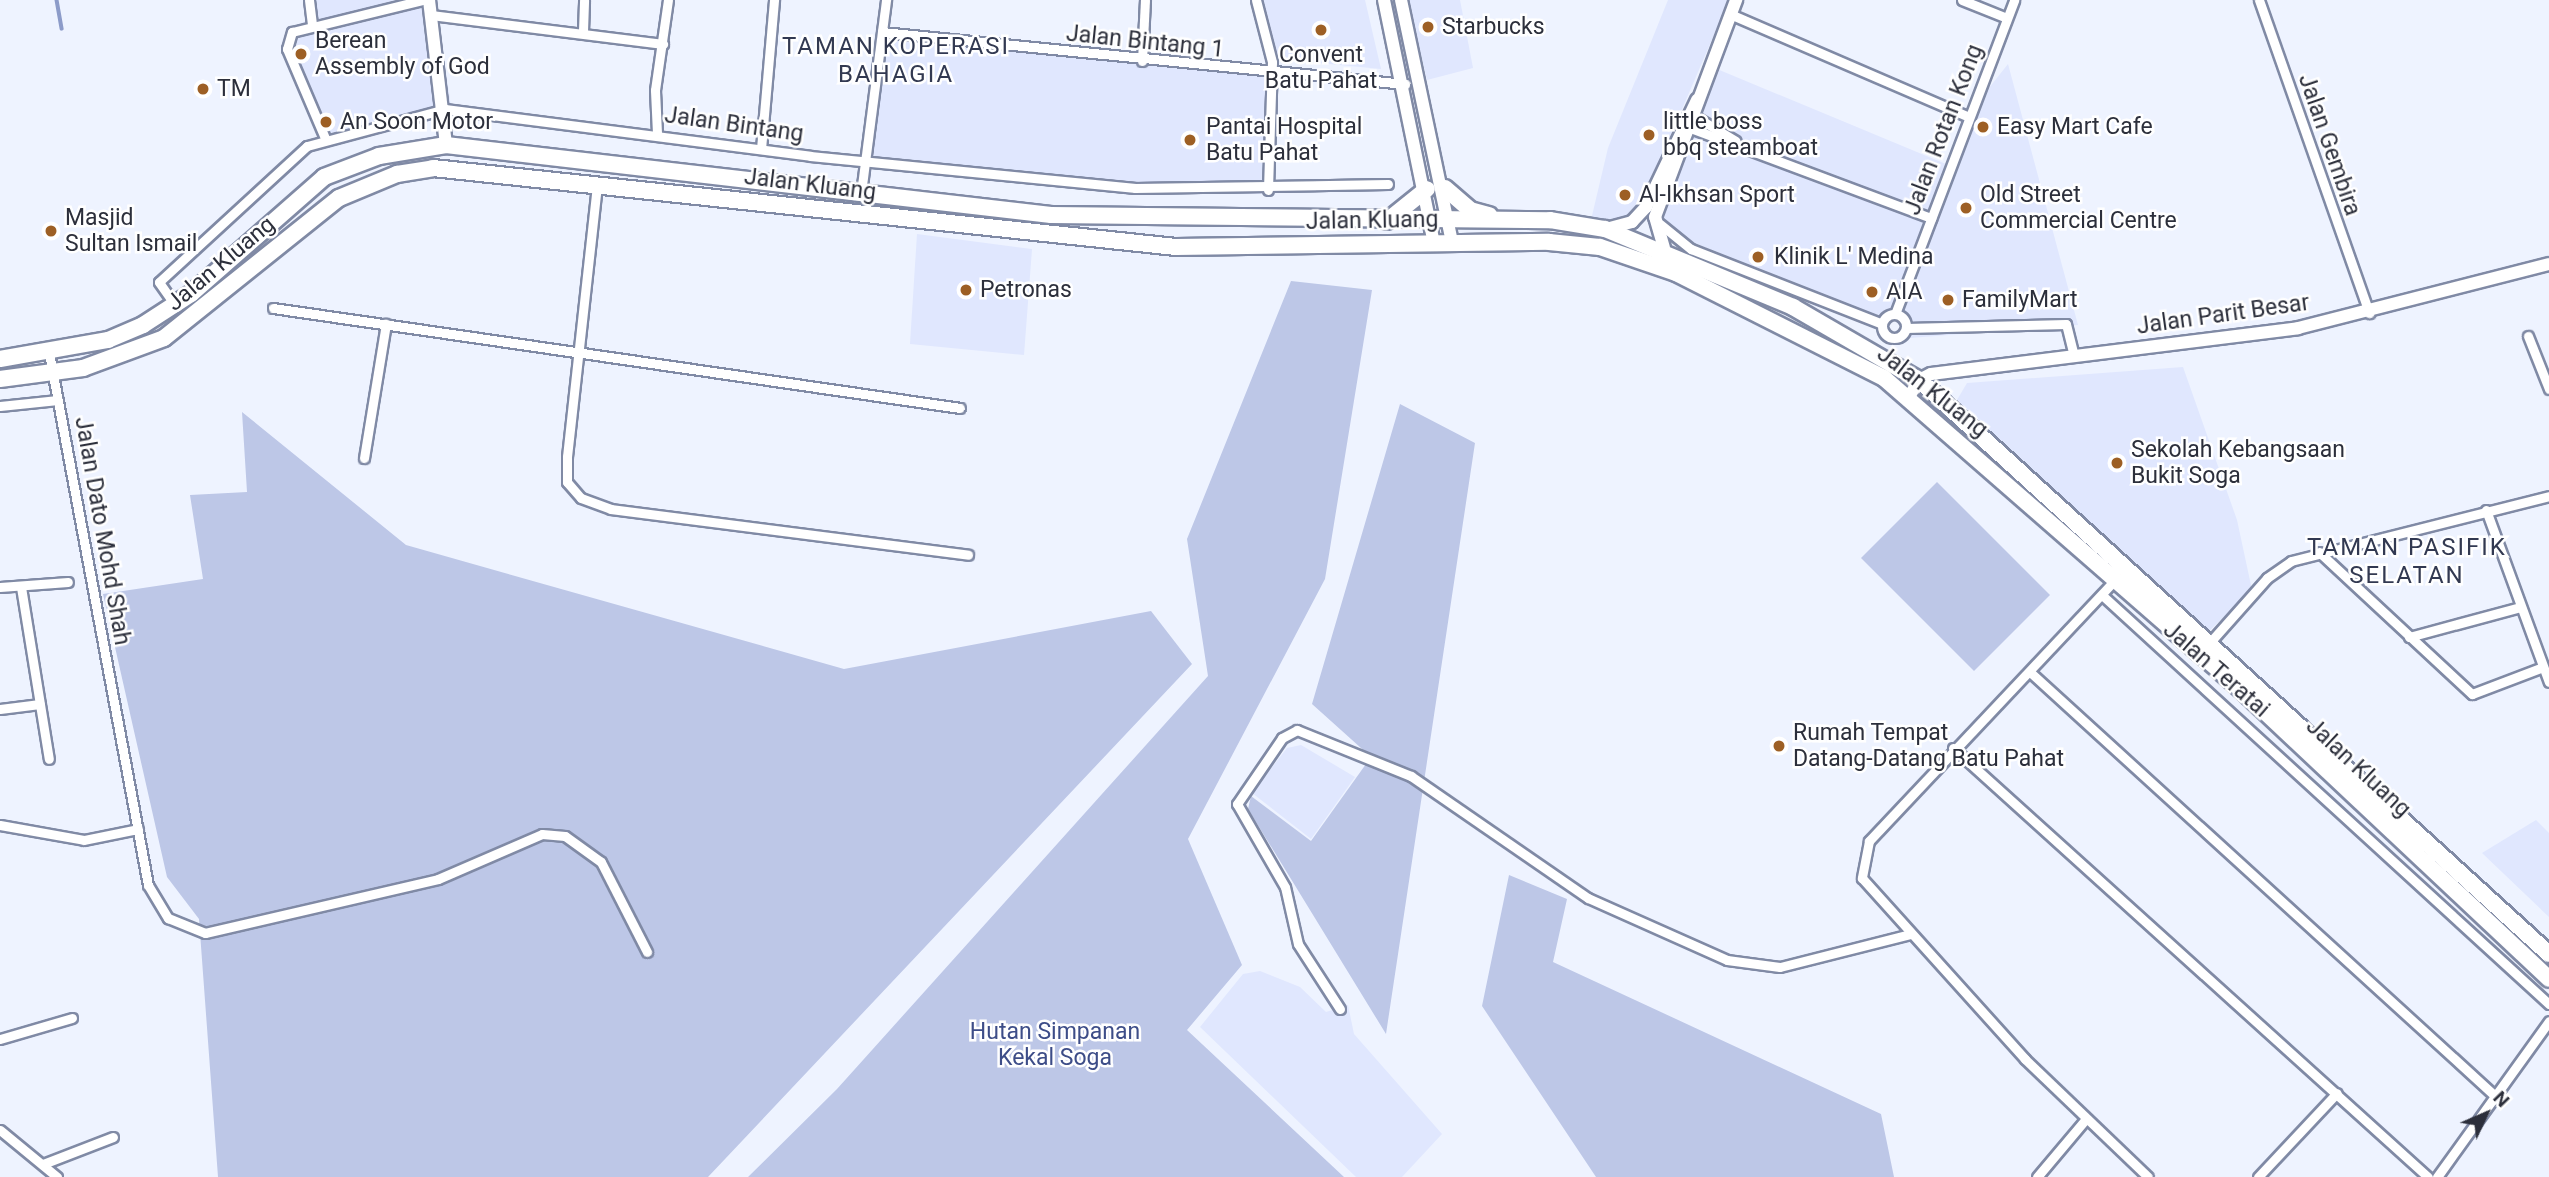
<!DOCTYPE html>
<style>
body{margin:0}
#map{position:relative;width:2549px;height:1177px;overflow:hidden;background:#eef3ff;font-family:Roboto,sans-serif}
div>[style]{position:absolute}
.built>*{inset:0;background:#e0e7fe}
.green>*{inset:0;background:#bdc7e7}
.stream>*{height:3.5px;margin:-1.75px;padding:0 1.75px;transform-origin:1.75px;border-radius:1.75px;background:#8c9bc9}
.roads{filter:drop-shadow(2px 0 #808aa5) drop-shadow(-2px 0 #808aa5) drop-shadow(0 2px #808aa5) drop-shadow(0 -2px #808aa5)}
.street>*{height:9px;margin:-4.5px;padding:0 4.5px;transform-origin:4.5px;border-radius:4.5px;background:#fff}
.street>.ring{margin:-4.5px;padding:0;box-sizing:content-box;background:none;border:9px solid #fff;border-radius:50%}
.secondary>*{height:12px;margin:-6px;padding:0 6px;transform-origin:6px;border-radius:6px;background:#fff}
.highway>*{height:16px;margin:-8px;padding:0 8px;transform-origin:8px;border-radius:8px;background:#fff}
.dots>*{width:19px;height:19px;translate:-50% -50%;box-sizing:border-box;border:4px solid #fff;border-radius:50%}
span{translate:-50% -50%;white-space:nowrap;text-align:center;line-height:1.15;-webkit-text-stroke:5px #fff;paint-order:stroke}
.poi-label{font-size:23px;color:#2c2f3b}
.left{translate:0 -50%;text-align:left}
.street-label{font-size:23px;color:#2c2f3b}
.park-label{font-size:23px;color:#3d4d88}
.neighbourhood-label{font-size:24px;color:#323951;letter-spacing:2px}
.north{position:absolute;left:2451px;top:1079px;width:70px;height:70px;-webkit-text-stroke:5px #fff;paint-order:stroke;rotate:46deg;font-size:19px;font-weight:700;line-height:28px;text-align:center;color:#2c2f3b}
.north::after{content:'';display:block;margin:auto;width:24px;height:32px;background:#2c2f3b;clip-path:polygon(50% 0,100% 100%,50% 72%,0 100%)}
</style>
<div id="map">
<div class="built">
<div style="clip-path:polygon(304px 0,435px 0,452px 113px,323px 143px,282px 51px,288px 29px,306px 21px)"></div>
<div style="clip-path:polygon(1261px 0,1365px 0,1381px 69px,1277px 59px)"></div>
<div style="clip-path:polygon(1408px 0,1460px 0,1473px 68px,1427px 80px)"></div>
<div style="clip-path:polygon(1668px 0,1729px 0,1642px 202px,1626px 218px,1591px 220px,1608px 148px)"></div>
<div style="clip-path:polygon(879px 27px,1277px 71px,1272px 194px,1134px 192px,859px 164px)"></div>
<div style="clip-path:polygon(2008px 64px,2078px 325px,1909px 338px,1896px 321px,1985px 93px)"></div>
<div style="clip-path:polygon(1717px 69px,1953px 167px,1898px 309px,1878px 318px,1670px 233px,1662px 219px)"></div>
<div style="clip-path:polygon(917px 234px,1032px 249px,1024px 355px,910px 344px)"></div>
<div style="clip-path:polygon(2183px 367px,2237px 520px,2252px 590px,2207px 633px,1954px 405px,1967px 383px)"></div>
<div style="clip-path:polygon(1301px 745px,1355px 777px,1311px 839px,1252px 793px,1287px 748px)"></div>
<div style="clip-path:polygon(2536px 820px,2549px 833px,2549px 917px,2482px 853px)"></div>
<div style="clip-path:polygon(1260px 971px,1300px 987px,1326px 1012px,1348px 1005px,1354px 1034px,1442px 1134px,1402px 1177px,1356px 1177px,1200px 1027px,1243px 974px)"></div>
</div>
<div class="green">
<div style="clip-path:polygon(1291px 281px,1372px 290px,1325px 579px,1188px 839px,1242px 965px,1187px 1030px,1344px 1177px,748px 1177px,837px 1089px,1208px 676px,1187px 539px)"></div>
<div style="clip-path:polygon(1400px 404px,1475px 443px,1386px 1034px,1248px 809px,1251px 796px,1311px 841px,1371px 757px,1312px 704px)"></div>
<div style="clip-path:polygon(242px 412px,406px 545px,844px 669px,1151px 611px,1192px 664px,708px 1177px,218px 1177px,199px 919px,167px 877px,103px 594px,203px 579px,190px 495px,247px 492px)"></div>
<div style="clip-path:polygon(1937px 482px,2050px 595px,1974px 671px,1861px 558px)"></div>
<div style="clip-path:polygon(1509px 875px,1567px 899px,1553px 962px,1881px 1114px,1894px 1177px,1596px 1177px,1482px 1006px)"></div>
</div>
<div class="stream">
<div style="left:57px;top:0;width:29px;rotate:80deg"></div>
</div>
<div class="roads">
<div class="street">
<div style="left:309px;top:0;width:23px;rotate:83deg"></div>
<div style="left:1256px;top:0;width:64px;rotate:75.5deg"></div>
<div style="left:1272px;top:62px;width:128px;rotate:91.8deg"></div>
<div style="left:1962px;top:0;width:48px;rotate:21.8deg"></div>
<div style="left:2259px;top:0;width:332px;rotate:70.6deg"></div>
<div style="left:1730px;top:14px;width:260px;rotate:23.3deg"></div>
<div style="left:431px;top:15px;width:234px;rotate:7.1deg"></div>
<div style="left:583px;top:31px;width:31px;rotate:-88deg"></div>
<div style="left:882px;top:32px;width:526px;rotate:5.68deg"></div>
<div style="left:1142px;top:61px;width:61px;rotate:-87.2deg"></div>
<div style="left:1691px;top:114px;width:52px;rotate:31deg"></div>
<div style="left:1685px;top:126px;width:263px;rotate:20.5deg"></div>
<div style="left:657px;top:133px;width:43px;rotate:-92.7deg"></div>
<div style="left:655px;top:90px;width:91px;rotate:-81.8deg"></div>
<div style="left:325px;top:138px;width:97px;rotate:-113.1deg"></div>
<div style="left:287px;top:49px;width:18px;rotate:-74deg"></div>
<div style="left:292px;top:32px;width:134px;rotate:-13.8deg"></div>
<div style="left:761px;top:149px;width:150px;rotate:-85deg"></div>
<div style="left:597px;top:185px;width:274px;rotate:96.3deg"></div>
<div style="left:567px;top:457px;width:25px;rotate:90deg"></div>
<div style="left:567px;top:482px;width:21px;rotate:49deg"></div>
<div style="left:581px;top:498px;width:32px;rotate:20deg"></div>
<div style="left:611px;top:509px;width:360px;rotate:7.3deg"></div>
<div style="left:861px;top:193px;width:195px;rotate:-82.6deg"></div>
<div style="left:1660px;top:224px;width:40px;rotate:39deg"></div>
<div style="left:1691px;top:249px;width:205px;rotate:21.4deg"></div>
<div style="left:175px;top:305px;width:28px;rotate:-125deg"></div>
<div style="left:159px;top:282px;width:201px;rotate:-42.6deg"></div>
<div style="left:307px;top:146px;width:143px;rotate:-15deg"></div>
<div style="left:445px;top:109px;width:368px;rotate:7.3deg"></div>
<div style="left:810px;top:156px;width:327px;rotate:5.6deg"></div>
<div style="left:1135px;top:188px;width:253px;rotate:-0.9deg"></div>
<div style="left:273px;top:308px;width:694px;rotate:8.28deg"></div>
<div style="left:1895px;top:314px;width:336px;rotate:-69.2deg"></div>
<div class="ring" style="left:1882px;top:314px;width:15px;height:15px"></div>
<div style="left:1906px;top:328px;width:160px;rotate:-1.4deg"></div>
<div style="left:2066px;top:324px;width:33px;rotate:76deg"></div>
<div style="left:2528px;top:336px;width:57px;rotate:68.4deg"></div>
<div style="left:49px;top:353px;width:541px;rotate:79.46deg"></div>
<div style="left:148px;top:885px;width:39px;rotate:59deg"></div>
<div style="left:168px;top:918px;width:40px;rotate:22deg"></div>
<div style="left:205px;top:933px;width:239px;rotate:-13deg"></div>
<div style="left:438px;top:879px;width:113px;rotate:-23.4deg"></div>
<div style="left:542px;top:834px;width:23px;rotate:5deg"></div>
<div style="left:565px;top:836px;width:44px;rotate:35.8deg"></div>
<div style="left:601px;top:862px;width:101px;rotate:62.9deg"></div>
<div style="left:0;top:406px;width:58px;rotate:-5.9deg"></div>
<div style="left:364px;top:458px;width:136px;rotate:-80.7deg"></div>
<div style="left:2486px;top:510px;width:183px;rotate:69.9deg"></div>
<div style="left:2319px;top:552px;width:209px;rotate:42.9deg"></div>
<div style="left:2472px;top:694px;width:76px;rotate:-20.8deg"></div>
<div style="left:2113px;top:582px;width:356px;rotate:133.3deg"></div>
<div style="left:1869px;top:841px;width:38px;rotate:101deg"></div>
<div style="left:1862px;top:878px;width:244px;rotate:48deg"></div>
<div style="left:2025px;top:1059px;width:170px;rotate:43.8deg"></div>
<div style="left:0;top:587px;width:68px;rotate:-4.2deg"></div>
<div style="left:21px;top:587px;width:174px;rotate:80.8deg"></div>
<div style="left:2102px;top:595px;width:606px;rotate:42.46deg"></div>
<div style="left:2409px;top:637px;width:115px;rotate:-15.1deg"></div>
<div style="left:2212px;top:640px;width:83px;rotate:-48.4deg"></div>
<div style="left:2267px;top:578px;width:29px;rotate:-35deg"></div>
<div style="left:2291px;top:561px;width:266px;rotate:-14.1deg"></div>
<div style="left:2030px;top:672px;width:628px;rotate:42.35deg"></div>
<div style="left:0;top:709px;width:40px;rotate:-7.1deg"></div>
<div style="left:1953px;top:748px;width:640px;rotate:42.09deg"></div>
<div style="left:0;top:825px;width:85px;rotate:10.1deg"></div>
<div style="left:84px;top:840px;width:55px;rotate:-11.5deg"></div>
<div style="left:1340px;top:1009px;width:77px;rotate:-122.9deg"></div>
<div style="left:1298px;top:944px;width:58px;rotate:-102.8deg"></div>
<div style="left:1285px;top:887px;width:96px;rotate:-120deg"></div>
<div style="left:1237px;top:804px;width:80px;rotate:-55.7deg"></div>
<div style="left:1282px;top:738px;width:17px;rotate:-28deg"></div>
<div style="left:1297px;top:730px;width:123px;rotate:22deg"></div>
<div style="left:1411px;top:776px;width:215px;rotate:34.6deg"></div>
<div style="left:1588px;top:898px;width:152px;rotate:24deg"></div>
<div style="left:1727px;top:960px;width:53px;rotate:7.5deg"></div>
<div style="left:1780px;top:967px;width:134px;rotate:-14.2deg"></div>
<div style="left:0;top:1039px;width:75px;rotate:-16.3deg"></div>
<div style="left:0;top:1130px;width:74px;rotate:39.5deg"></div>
<div style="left:43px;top:1164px;width:75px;rotate:-21.1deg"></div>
<div style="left:2037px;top:1177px;width:75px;rotate:-49.9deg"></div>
<div style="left:2258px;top:1177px;width:115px;rotate:-46.8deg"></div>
<div style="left:2437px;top:1177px;width:192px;rotate:-54.3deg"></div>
</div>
<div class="secondary">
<div style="left:429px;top:0;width:146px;rotate:83.3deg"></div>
<div style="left:1384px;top:0;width:248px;rotate:78.4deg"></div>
<div style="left:1401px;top:0;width:248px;rotate:78.1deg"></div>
<div style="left:1606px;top:229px;width:27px;rotate:-15deg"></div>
<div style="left:1632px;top:222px;width:21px;rotate:-47deg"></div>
<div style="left:1646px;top:207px;width:119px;rotate:-64.5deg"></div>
<div style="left:1664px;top:248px;width:32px;rotate:-106deg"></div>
<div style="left:1655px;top:217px;width:232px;rotate:-69.5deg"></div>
<div style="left:1909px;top:397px;width:20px;rotate:-60deg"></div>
<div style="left:1919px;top:380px;width:13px;rotate:-27deg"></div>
<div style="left:1931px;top:374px;width:370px;rotate:-7.1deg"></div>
<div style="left:2298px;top:328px;width:259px;rotate:-14.3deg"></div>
</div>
<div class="highway">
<div style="left:1445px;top:188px;width:33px;rotate:41deg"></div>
<div style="left:1470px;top:210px;width:20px;rotate:15deg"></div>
<div style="left:1387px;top:221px;width:51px;rotate:-38.7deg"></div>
<div style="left:0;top:359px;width:110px;rotate:-10deg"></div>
<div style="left:108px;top:340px;width:38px;rotate:-23deg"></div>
<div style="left:143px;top:325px;width:57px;rotate:-32.9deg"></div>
<div style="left:191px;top:294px;width:177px;rotate:-41.3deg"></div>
<div style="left:324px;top:177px;width:59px;rotate:-20.9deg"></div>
<div style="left:379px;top:156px;width:68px;rotate:-9.3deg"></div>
<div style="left:446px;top:145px;width:609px;rotate:6.6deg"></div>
<div style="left:1051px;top:215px;width:499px;rotate:0.6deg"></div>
<div style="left:1550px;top:220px;width:56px;rotate:9.3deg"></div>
<div style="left:1605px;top:229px;width:204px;rotate:22.5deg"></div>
<div style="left:1793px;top:307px;width:146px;rotate:30.1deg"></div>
<div style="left:1919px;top:380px;width:852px;rotate:42.34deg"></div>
<div style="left:0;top:379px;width:84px;rotate:-7.5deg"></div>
<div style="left:83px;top:368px;width:86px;rotate:-20.3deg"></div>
<div style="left:164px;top:338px;width:224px;rotate:-38.7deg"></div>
<div style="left:339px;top:198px;width:63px;rotate:-22.5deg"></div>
<div style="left:397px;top:174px;width:36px;rotate:-9deg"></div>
<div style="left:433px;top:168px;width:747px;rotate:6.07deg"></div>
<div style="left:1176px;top:247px;width:373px;rotate:-0.8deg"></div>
<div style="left:1549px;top:242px;width:51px;rotate:5.6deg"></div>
<div style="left:1600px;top:247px;width:80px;rotate:18.9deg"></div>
<div style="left:1676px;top:273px;width:233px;rotate:26.8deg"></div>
<div style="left:1884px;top:378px;width:483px;rotate:41.1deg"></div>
<div style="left:2248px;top:696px;width:413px;rotate:43.2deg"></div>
</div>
</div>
<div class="dots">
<div style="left:1428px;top:27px;background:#9d5f24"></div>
<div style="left:1321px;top:30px;background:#9d5f24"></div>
<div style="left:301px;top:54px;background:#9d5f24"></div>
<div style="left:203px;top:89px;background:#9d5f24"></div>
<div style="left:326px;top:122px;background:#9d5f24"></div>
<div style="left:1983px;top:127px;background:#9d5f24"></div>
<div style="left:1649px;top:135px;background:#9d5f24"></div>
<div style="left:1190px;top:140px;background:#9d5f24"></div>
<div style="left:1625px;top:195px;background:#9d5f24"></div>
<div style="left:1966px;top:208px;background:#9d5f24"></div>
<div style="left:51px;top:231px;background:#9d5f24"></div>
<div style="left:1758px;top:257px;background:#9d5f24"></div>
<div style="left:966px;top:290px;background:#9d5f24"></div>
<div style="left:1872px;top:292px;background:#9d5f24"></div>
<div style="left:1948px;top:300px;background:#9d5f24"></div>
<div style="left:2117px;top:463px;background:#9d5f24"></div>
<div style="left:1779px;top:746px;background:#9d5f24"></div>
</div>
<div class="poi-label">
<span class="left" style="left:1442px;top:27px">Starbucks</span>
<span class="left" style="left:315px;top:54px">Berean<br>Assembly of God</span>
<span style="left:1321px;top:68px">Convent<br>Batu Pahat</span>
<span class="left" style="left:217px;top:89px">TM</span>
<span class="left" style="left:340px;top:122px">An Soon Motor</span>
<span class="left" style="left:1663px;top:135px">little boss<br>bbq steamboat</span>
<span class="left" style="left:1206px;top:140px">Pantai Hospital<br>Batu Pahat</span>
<span class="left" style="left:1997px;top:127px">Easy Mart Cafe</span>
<span class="left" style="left:1639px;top:195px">Al-Ikhsan Sport</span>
<span class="left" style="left:1980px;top:208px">Old Street<br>Commercial Centre</span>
<span class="left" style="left:65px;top:231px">Masjid<br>Sultan Ismail</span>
<span class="left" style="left:1774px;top:257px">Klinik L' Medina</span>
<span class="left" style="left:980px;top:290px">Petronas</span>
<span class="left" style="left:1886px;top:292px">AIA</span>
<span class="left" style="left:1962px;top:300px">FamilyMart</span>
<span class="left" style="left:2131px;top:463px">Sekolah Kebangsaan<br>Bukit Soga</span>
<span class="left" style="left:1793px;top:746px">Rumah Tempat<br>Datang-Datang Batu Pahat</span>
</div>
<div class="street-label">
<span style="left:1145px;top:42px;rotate:6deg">Jalan Bintang 1</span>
<span style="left:734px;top:125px;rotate:8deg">Jalan Bintang</span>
<span style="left:1944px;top:130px;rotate:-69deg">Jalan Rotan Kong</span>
<span style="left:2329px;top:145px;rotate:71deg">Jalan Gembira</span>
<span style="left:810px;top:185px;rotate:7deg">Jalan Kluang</span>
<span style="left:1372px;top:221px;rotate:-1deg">Jalan Kluang</span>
<span style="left:221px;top:264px;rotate:-40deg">Jalan Kluang</span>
<span style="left:2223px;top:315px;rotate:-8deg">Jalan Parit Besar</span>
<span style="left:1932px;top:392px;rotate:38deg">Jalan Kluang</span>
<span style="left:102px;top:531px;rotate:80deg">Jalan Dato Mohd Shah</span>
<span style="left:2216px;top:670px;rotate:41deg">Jalan Teratai</span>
<span style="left:2358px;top:768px;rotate:43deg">Jalan Kluang</span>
</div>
<div class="park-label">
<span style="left:1055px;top:1045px">Hutan Simpanan<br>Kekal Soga</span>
</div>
<div class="neighbourhood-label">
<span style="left:896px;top:61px">TAMAN KOPERASI<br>BAHAGIA</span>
<span style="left:2407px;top:562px">TAMAN PASIFIK<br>SELATAN</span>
</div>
<div class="north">N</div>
</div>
